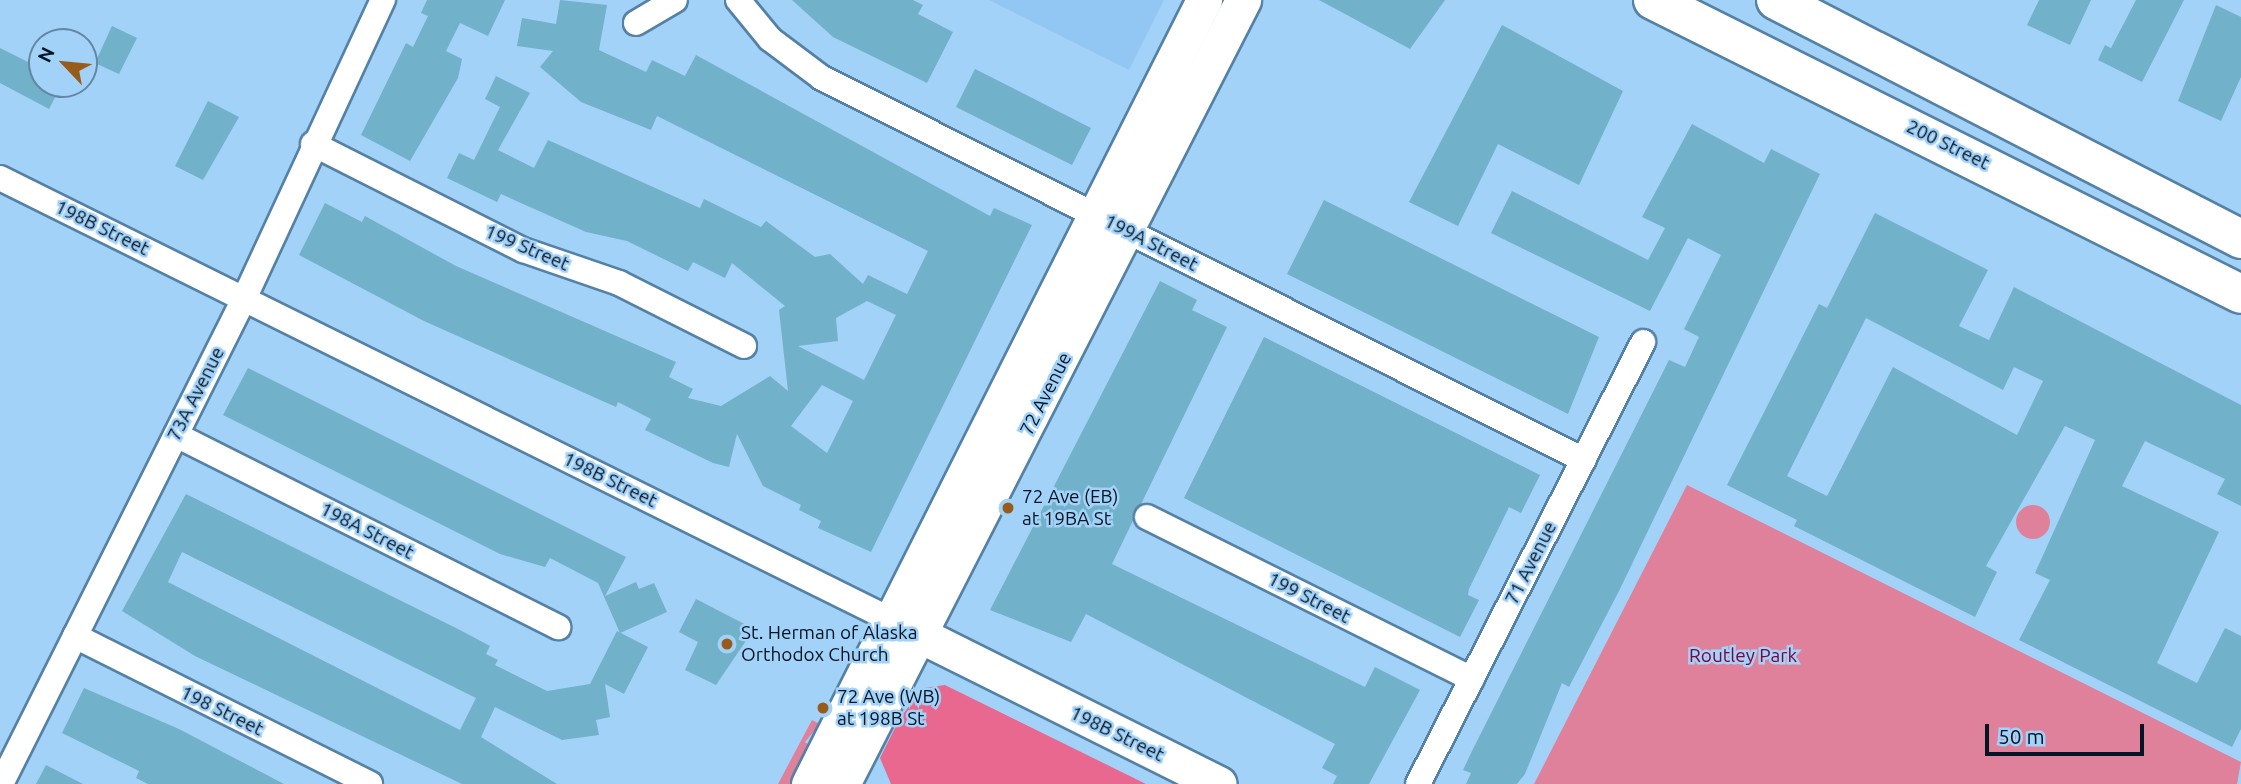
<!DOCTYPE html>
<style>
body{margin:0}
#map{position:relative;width:2241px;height:784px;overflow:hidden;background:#a3d2f9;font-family:Ubuntu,sans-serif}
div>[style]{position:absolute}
.built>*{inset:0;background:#92c7f3}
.green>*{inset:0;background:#df819a}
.round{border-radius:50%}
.forest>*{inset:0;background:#e9688f}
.building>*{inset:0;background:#71b1c9}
.roads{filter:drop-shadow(2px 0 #5481a4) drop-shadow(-2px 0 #5481a4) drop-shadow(0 2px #5481a4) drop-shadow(0 -2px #5481a4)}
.street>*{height:24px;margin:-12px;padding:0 12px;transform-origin:12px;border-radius:12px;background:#fff}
.secondary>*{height:35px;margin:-17.5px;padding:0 17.5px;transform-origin:17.5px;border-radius:17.5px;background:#fff}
.primary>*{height:38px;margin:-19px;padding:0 19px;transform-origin:19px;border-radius:19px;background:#fff}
.dots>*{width:19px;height:19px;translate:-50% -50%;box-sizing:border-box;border:4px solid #a3d2f9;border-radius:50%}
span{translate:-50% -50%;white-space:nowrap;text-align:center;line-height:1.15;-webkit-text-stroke:5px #a3d2f9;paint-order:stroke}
.street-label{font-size:19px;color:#041523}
.poi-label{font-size:19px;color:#041523}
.left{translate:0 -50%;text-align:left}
.park-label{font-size:19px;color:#80013b}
.north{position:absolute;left:28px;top:28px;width:70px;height:70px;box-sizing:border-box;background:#a3d2f9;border:2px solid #6386a3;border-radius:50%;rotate:296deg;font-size:19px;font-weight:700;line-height:28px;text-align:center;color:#041523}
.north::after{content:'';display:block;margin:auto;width:24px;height:32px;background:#975c1b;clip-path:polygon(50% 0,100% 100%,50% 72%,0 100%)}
.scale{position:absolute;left:1985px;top:724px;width:159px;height:32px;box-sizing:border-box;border:4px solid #041523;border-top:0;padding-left:9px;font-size:21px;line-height:24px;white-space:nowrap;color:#041523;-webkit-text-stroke:5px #a3d2f9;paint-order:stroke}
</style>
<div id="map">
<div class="built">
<div style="clip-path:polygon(989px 0,1164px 0,1129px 70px)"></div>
</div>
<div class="green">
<div style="clip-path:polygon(1687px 485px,2241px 762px,2237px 784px,1534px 784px)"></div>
<div class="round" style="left:2016px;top:505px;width:34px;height:34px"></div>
<div style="clip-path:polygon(812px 720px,820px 724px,805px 742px,809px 745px,790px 784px,778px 784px)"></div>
</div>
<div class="forest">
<div style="clip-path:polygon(945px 685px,1146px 784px,891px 784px,880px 758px,900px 718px,923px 688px)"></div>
</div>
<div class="building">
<div style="clip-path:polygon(427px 0,505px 0,488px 36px,460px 23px,446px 51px,462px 59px,458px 78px,410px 161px,361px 135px,406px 43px,413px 47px,428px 16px,421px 13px)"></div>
<div style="clip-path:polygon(evenodd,560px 0,607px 5px,599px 50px,646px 72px,652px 60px,685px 76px,696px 55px,990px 216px,994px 208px,1032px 225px,871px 552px,818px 528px,821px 521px,799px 510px,801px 505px,763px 486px,737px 434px,729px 467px,713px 463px,645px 430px,651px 419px,618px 402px,616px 407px,424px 321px,299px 255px,325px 203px,362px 222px,365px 216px,456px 266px,676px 362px,669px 377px,693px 389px,688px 398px,721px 406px,770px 376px,788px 391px,779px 310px,785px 306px,732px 263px,725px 278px,693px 262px,688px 271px,627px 241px,586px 232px,501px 194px,497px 202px,447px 178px,459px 153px,474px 160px,500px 107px,485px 99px,496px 76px,530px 93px,498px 150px,534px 168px,548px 140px,700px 208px,704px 199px,761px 227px,766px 221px,815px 257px,830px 254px,863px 284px,868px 275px,907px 294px,928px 251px,657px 116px,651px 130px,581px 102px,540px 67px,553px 51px,517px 46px,522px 18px,556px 24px,560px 0,867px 301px,896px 315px,864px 380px,798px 346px,838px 341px,836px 318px,867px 301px,560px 0,822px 385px,853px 401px,827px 453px,791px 426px,822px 385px)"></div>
<div style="clip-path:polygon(792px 0,913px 0,923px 5px,918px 14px,953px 32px,927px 83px,833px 37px)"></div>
<div style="clip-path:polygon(1319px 0,1445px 0,1410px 49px)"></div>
<div style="clip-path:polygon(2039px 0,2091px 0,2070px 45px,2027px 25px)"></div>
<div style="clip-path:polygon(2136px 0,2184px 0,2142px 82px,2098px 60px,2105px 45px,2111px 48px)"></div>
<div style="clip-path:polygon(2216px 5px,2241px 17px,2241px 77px,2221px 121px,2178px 101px)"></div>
<div style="clip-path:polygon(1502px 25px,1623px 91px,1579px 185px,1498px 144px,1458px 226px,1409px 202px)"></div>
<div style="clip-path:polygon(112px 26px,137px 38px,119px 74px,95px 63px)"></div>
<div style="clip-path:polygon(0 48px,42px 69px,42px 84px,62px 84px,49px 109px,0 83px)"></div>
<div style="clip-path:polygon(975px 69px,1091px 128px,1072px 165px,956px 107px)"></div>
<div style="clip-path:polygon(208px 101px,239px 117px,203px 180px,175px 166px)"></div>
<div style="clip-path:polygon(1692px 124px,1764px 163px,1771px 149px,1820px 174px,1619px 591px,1569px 687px,1562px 683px,1525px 774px,1517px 784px,1466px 784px,1471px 773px,1463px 770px,1472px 751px,1669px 360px,1685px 367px,1699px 337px,1684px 329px,1721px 255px,1688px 238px,1650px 311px,1491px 233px,1512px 191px,1648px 260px,1665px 228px,1642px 217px)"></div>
<div style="clip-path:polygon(1324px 200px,1599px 337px,1568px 414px,1287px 274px)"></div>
<div style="clip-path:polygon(evenodd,1875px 213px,1988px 270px,1959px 326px,1989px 340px,2014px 287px,2241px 405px,2241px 506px,2217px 494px,2225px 479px,2145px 441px,2122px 486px,2219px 532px,2157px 663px,2197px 683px,2225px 628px,2241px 636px,2241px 729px,2232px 747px,2019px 640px,2050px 580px,2035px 573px,2095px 440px,2065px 426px,1986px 566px,1997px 572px,1975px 617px,1794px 526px,1797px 520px,1727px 485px,1819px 304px,1827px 308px,1875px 213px,1866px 318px,2003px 390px,2014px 367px,2043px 381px,2017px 435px,1893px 367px,1827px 496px,1787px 476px,1866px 318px)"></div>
<div style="clip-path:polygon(1160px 281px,1197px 300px,1192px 310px,1227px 327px,1112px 564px,1365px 687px,1375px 667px,1420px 690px,1369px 784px,1333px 784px,1337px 776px,1322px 768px,1335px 744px,1086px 614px,1071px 642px,990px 610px)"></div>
<div style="clip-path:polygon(1264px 337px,1540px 475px,1521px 513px,1509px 507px,1469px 589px,1468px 595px,1479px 600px,1460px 637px,1184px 498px)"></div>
<div style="clip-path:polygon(248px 368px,626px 557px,605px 596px,636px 582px,639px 589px,654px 583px,667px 612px,620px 633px,598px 583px,550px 558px,545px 567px,500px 554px,223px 415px)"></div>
<div style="clip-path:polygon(evenodd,186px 494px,460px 630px,490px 646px,486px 654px,498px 660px,495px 665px,547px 691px,590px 684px,617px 631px,648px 647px,624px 694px,605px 684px,610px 717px,596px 720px,599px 735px,562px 740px,495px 707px,481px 737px,557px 784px,462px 784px,195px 656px,122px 611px,186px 494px,182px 552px,476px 698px,460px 730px,168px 582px,182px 552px)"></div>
<div style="clip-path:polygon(696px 599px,754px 629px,716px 685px,685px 670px,698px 642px,679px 632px)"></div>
<div style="clip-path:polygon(84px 688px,179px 729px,284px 784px,148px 784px,136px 778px,139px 771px,62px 733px)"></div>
<div style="clip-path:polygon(46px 765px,83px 784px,36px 784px)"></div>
</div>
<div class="roads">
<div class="street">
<div style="left:738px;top:0;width:50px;rotate:50.6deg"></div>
<div style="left:770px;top:39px;width:65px;rotate:36.9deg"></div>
<div style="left:822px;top:78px;width:852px;rotate:26.63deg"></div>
<div style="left:636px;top:23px;width:45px;rotate:-30.5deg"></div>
<div style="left:313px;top:144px;width:235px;rotate:26.8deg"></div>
<div style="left:523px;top:250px;width:102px;rotate:19deg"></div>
<div style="left:619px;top:283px;width:140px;rotate:26.7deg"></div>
<div style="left:0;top:178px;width:995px;rotate:26.38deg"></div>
<div style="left:176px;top:435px;width:428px;rotate:26.7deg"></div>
<div style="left:1147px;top:517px;width:363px;rotate:26.5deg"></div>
<div style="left:75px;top:636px;width:330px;rotate:26.6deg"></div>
<div style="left:1px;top:784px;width:542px;rotate:-63.39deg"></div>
<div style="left:244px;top:299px;width:330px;rotate:-65.1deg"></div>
<div style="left:1418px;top:784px;width:496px;rotate:-63deg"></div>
</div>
<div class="secondary">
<div style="left:900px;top:625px;width:356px;rotate:26.5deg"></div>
<div style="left:809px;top:784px;width:878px;rotate:-63.26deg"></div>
<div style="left:842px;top:784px;width:881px;rotate:-62.91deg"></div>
</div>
<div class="primary">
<div style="left:1653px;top:0;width:657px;rotate:26.57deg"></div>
<div style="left:1776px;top:0;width:523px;rotate:27.2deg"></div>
</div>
</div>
<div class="dots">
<div style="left:1008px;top:508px;background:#975c1b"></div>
<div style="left:727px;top:644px;background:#975c1b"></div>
<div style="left:823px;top:708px;background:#975c1b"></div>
</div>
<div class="street-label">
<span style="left:1948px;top:145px;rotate:26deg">200 Street</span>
<span style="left:102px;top:228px;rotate:26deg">198B Street</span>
<span style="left:1151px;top:243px;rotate:27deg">199A Street</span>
<span style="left:527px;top:248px;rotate:23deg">199 Street</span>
<span style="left:196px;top:394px;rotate:-63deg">73A Avenue</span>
<span style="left:1046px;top:394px;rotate:-63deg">72 Avenue</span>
<span style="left:610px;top:480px;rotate:26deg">198B Street</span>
<span style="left:367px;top:531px;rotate:27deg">198A Street</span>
<span style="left:1531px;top:563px;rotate:-63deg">71 Avenue</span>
<span style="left:1309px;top:598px;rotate:27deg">199 Street</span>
<span style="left:222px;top:711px;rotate:26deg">198 Street</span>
<span style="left:1117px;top:734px;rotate:26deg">198B Street</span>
</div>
<div class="poi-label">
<span class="left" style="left:1022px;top:508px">72 Ave (EB)<br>at 19BA St</span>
<span class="left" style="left:741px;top:644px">St. Herman of Alaska<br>Orthodox Church</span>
<span class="left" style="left:837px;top:708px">72 Ave (WB)<br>at 198B St</span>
</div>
<div class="park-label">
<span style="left:1743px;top:656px">Routley Park</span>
</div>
<div class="north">N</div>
<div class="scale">50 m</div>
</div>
